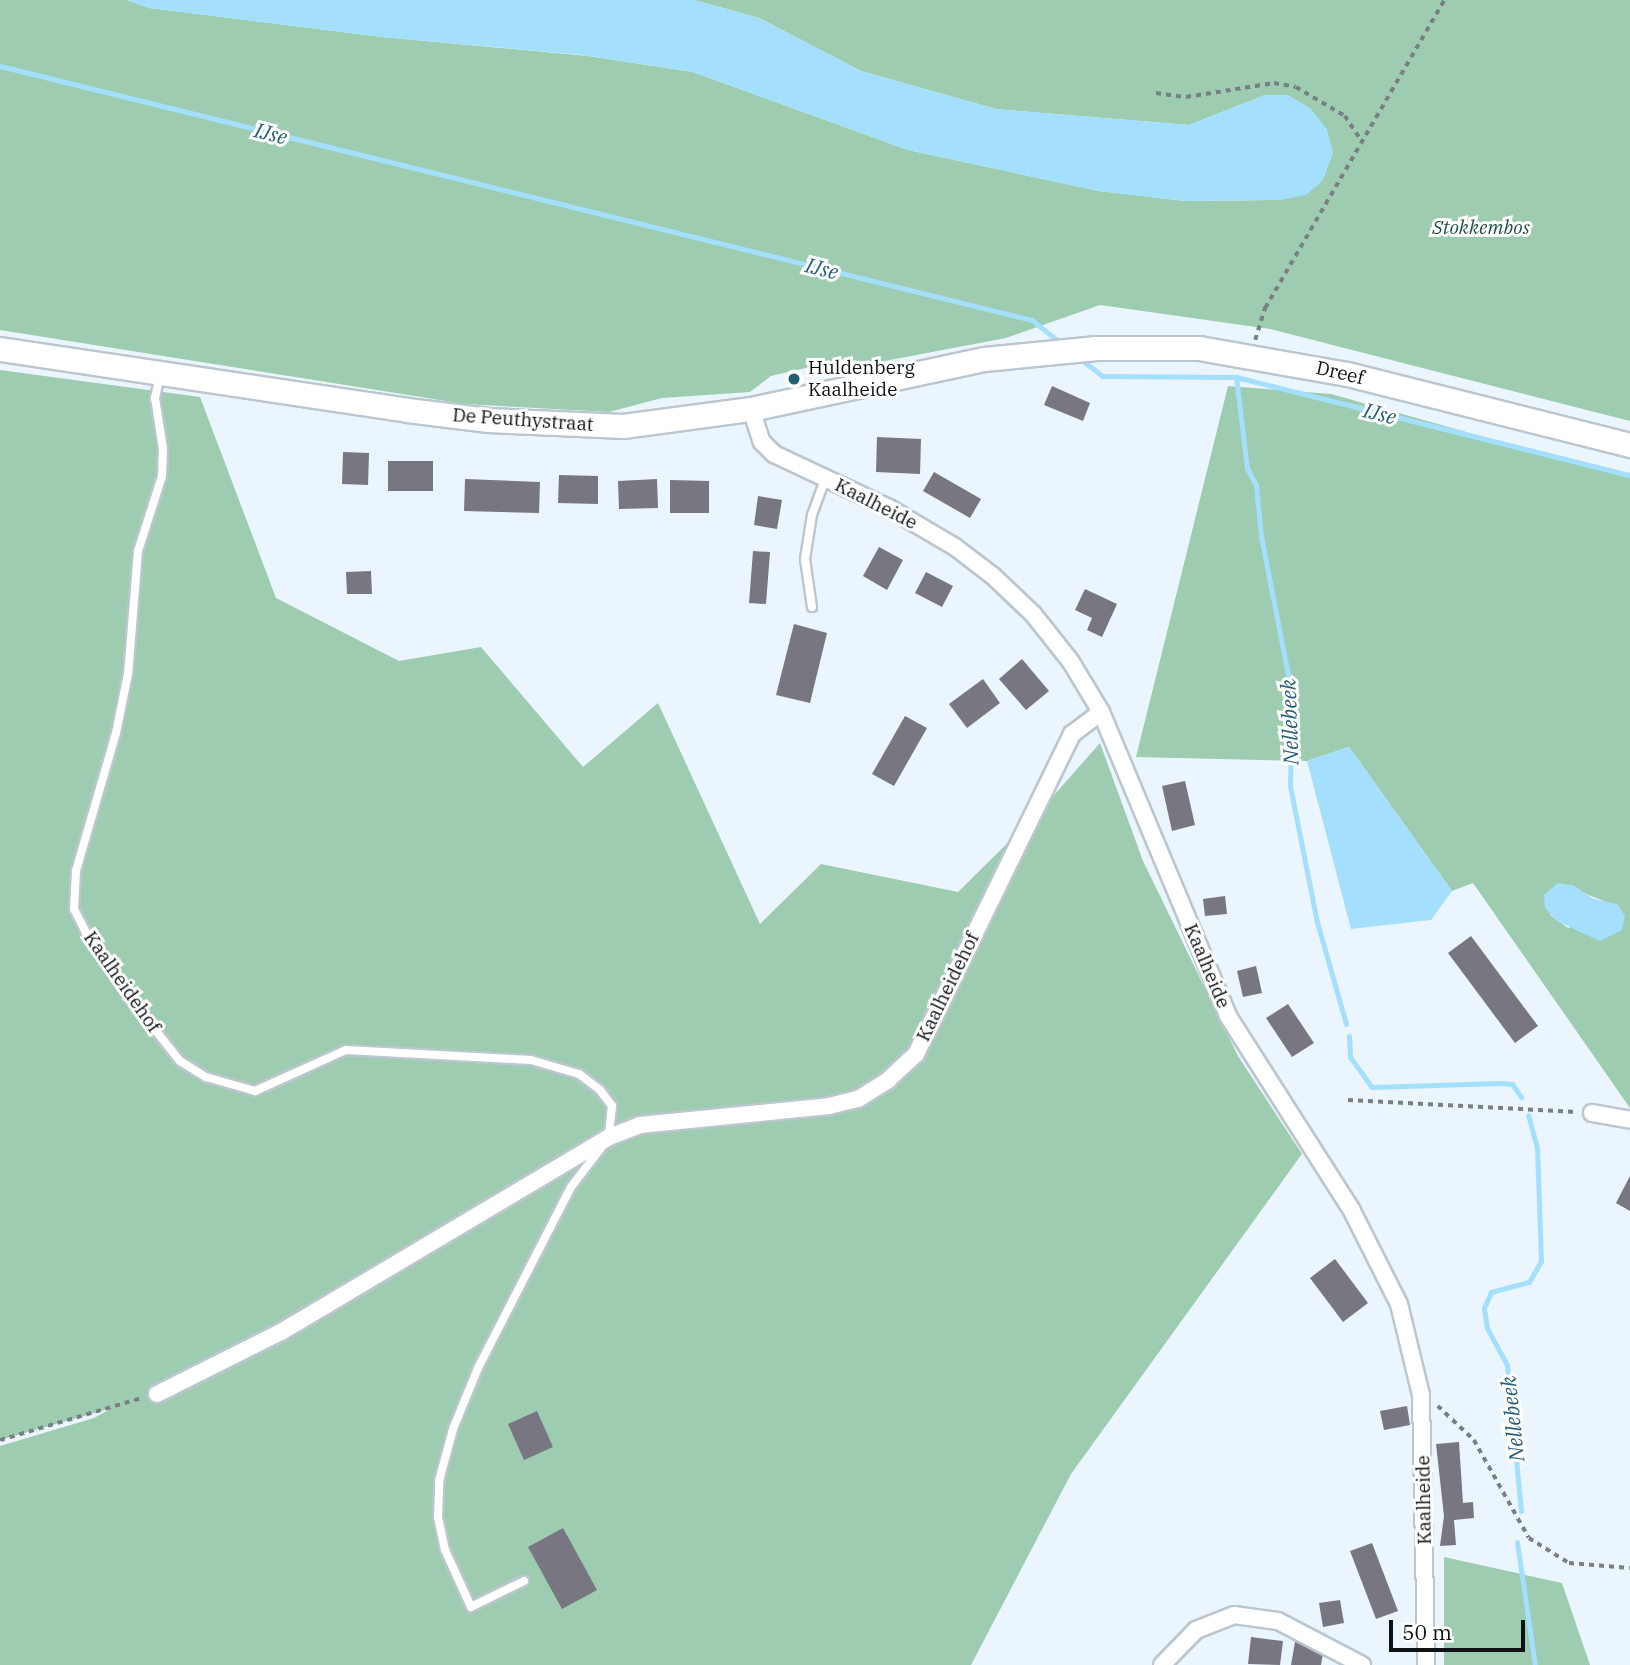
<!DOCTYPE html>
<style>
body{margin:0}
#map{position:relative;width:1630px;height:1665px;overflow:hidden;background:#ebf5fe;font-family:"IBM Plex Serif",serif}
div>[style]{position:absolute}
.green>*{inset:0;background:#9eccb0}
.water>*{inset:0;background:#a4e0fe}
.stream>*{height:5px;margin:-2.5px;padding:0 2.5px;transform-origin:2.5px;border-radius:2.5px;background:#a4e0fe}
.building>*{inset:0;background:#787681}
.path>*{height:3.5px;margin-top:-1.75px;transform-origin:0;background:repeating-linear-gradient(90deg,#787f85 0 5px,transparent 0 10px)}
.roads{filter:drop-shadow(2px 0 #bcc6cf) drop-shadow(-2px 0 #bcc6cf) drop-shadow(0 2px #bcc6cf) drop-shadow(0 -2px #bcc6cf)}
.service>*{height:8px;margin:-4px;padding:0 4px;transform-origin:4px;border-radius:4px;background:#fff}
.minor>*{height:16px;margin:-8px;padding:0 8px;transform-origin:8px;border-radius:8px;background:#fff}
.secondary>*{height:23px;margin:-11.5px;padding:0 11.5px;transform-origin:11.5px;border-radius:11.5px;background:#fff}
.dots>*{width:19px;height:19px;translate:-50% -50%;box-sizing:border-box;border:4px solid #fff;border-radius:50%}
span{translate:-50% -50%;white-space:nowrap;text-align:center;line-height:1.15;-webkit-text-stroke:6px #fff;paint-order:stroke}
.park-label{font-size:19px;color:#1f5338;font-style:italic}
.poi-label{font-size:19px;color:#0e1215}
.left{translate:0 -50%;text-align:left}
.street-label{font-size:19px;color:#0e1215}
.water-label{font-size:21px;color:#245e78;font-style:italic}
.scale{position:absolute;left:1389px;top:1620px;width:136px;height:32px;box-sizing:border-box;border:4px solid #0e1215;border-top:0;padding-left:9px;font-size:21px;line-height:24px;white-space:nowrap;color:#0e1215;-webkit-text-stroke:5px #fff;paint-order:stroke}
</style>
<div id="map">
<div class="green">
<div style="clip-path:polygon(0 0,127px 0,149px 8px,382px 37px,588px 56px,693px 72px,908px 150px,1099px 191px,1185px 201px,1281px 200px,1265px 95px,1189px 125px,996px 109px,861px 71px,759px 18px,694px 0,1630px 0,1630px 421px,1270px 329px,1100px 305px,1006px 338px,874px 363px,844px 359px,771px 376px,750px 392px,662px 398px,609px 412px,465px 404px,0 330px)"></div>
<div style="clip-path:polygon(0 370px,200px 397px,276px 598px,399px 661px,481px 647px,583px 767px,658px 703px,760px 924px,821px 864px,958px 892px,1040px 811px,1100px 743px,1143px 861px,1238px 1056px,1302px 1154px,1071px 1474px,971px 1665px,0 1665px,0 1446px,94px 1418px,112px 1408px,0 1440px)"></div>
<div style="clip-path:polygon(evenodd,1228px 386px,1331px 394px,1630px 478px,1630px 1108px,1473px 883px,1452px 891px,1349px 747px,1307px 761px,1136px 757px,1228px 386px,1584px 893px,1621px 908px,1568px 928px,1550px 915px,1584px 893px)"></div>
<div style="clip-path:polygon(1444px 1557px,1562px 1583px,1590px 1665px,1444px 1665px)"></div>
</div>
<div class="water">
<div style="clip-path:polygon(127px 0,694px 0,759px 18px,861px 71px,996px 109px,1189px 125px,1265px 95px,1288px 95px,1310px 108px,1327px 129px,1333px 153px,1323px 180px,1306px 195px,1281px 200px,1185px 201px,1099px 191px,908px 150px,693px 72px,582px 55px,382px 37px,149px 8px)"></div>
<div style="clip-path:polygon(1349px 747px,1452px 891px,1431px 920px,1351px 929px,1307px 761px)"></div>
<div style="clip-path:polygon(1558px 883px,1573px 885px,1594px 899px,1617px 904px,1625px 916px,1622px 930px,1600px 941px,1557px 921px,1545px 908px,1544px 895px)"></div>
</div>
<div class="stream">
<div style="left:0;top:66px;width:1063px;rotate:13.83deg"></div>
<div style="left:1032px;top:320px;width:38px;rotate:39deg"></div>
<div style="left:1078px;top:357px;width:31px;rotate:38deg"></div>
<div style="left:1102px;top:376px;width:134px;rotate:0.4deg"></div>
<div style="left:1236px;top:377px;width:406px;rotate:14deg"></div>
<div style="left:1236px;top:377px;width:92px;rotate:83.1deg"></div>
<div style="left:1247px;top:468px;width:19px;rotate:62deg"></div>
<div style="left:1256px;top:485px;width:51px;rotate:84.4deg"></div>
<div style="left:1261px;top:536px;width:163px;rotate:79deg"></div>
<div style="left:1292px;top:696px;width:90px;rotate:91.3deg"></div>
<div style="left:1290px;top:786px;width:139px;rotate:78.8deg"></div>
<div style="left:1317px;top:922px;width:106px;rotate:74.1deg"></div>
<div style="left:1349px;top:1036px;width:21px;rotate:87deg"></div>
<div style="left:1350px;top:1057px;width:37px;rotate:54deg"></div>
<div style="left:1372px;top:1087px;width:128px;rotate:-1.8deg"></div>
<div style="left:1500px;top:1083px;width:12px;rotate:5deg"></div>
<div style="left:1512px;top:1084px;width:16px;rotate:55deg"></div>
<div style="left:1521px;top:1511px;width:147px;rotate:-95.5deg"></div>
<div style="left:1507px;top:1365px;width:42px;rotate:-118.4deg"></div>
<div style="left:1487px;top:1328px;width:20px;rotate:-99deg"></div>
<div style="left:1484px;top:1308px;width:17px;rotate:-66deg"></div>
<div style="left:1491px;top:1292px;width:39px;rotate:-15deg"></div>
<div style="left:1529px;top:1282px;width:24px;rotate:-60deg"></div>
<div style="left:1541px;top:1261px;width:113px;rotate:-92deg"></div>
<div style="left:1537px;top:1148px;width:34px;rotate:-105deg"></div>
<div style="left:1517px;top:1542px;width:124px;rotate:81.7deg"></div>
</div>
<div class="building">
<div style="clip-path:polygon(1052px 386px,1090px 403px,1083px 421px,1044px 405px)"></div>
<div style="clip-path:polygon(877px 437px,921px 439px,920px 474px,876px 472px)"></div>
<div style="clip-path:polygon(343px 452px,369px 453px,368px 485px,342px 484px)"></div>
<div style="clip-path:polygon(388px 461px,433px 461px,433px 491px,388px 491px)"></div>
<div style="clip-path:polygon(934px 472px,981px 499px,970px 518px,923px 491px)"></div>
<div style="clip-path:polygon(559px 475px,598px 476px,598px 504px,558px 503px)"></div>
<div style="clip-path:polygon(465px 479px,540px 482px,539px 513px,464px 511px)"></div>
<div style="clip-path:polygon(657px 479px,658px 508px,619px 509px,618px 481px)"></div>
<div style="clip-path:polygon(670px 480px,709px 481px,709px 513px,670px 513px)"></div>
<div style="clip-path:polygon(758px 496px,782px 500px,777px 529px,754px 525px)"></div>
<div style="clip-path:polygon(879px 547px,903px 560px,887px 590px,863px 576px)"></div>
<div style="clip-path:polygon(753px 551px,770px 552px,766px 604px,749px 603px)"></div>
<div style="clip-path:polygon(371px 571px,372px 594px,347px 594px,346px 572px)"></div>
<div style="clip-path:polygon(926px 572px,953px 586px,942px 607px,915px 593px)"></div>
<div style="clip-path:polygon(1085px 589px,1117px 604px,1102px 637px,1087px 630px,1092px 618px,1075px 610px)"></div>
<div style="clip-path:polygon(794px 624px,827px 633px,810px 703px,776px 695px)"></div>
<div style="clip-path:polygon(1022px 659px,1049px 691px,1026px 710px,999px 679px)"></div>
<div style="clip-path:polygon(983px 679px,1000px 703px,967px 728px,949px 704px)"></div>
<div style="clip-path:polygon(905px 716px,927px 728px,894px 786px,872px 774px)"></div>
<div style="clip-path:polygon(1185px 781px,1195px 825px,1172px 831px,1162px 786px)"></div>
<div style="clip-path:polygon(1225px 896px,1227px 914px,1205px 916px,1203px 899px)"></div>
<div style="clip-path:polygon(1471px 936px,1538px 1026px,1515px 1043px,1448px 953px)"></div>
<div style="clip-path:polygon(1256px 966px,1262px 993px,1243px 997px,1237px 971px)"></div>
<div style="clip-path:polygon(1288px 1004px,1314px 1043px,1292px 1057px,1266px 1018px)"></div>
<div style="clip-path:polygon(1630px 1176px,1630px 1211px,1616px 1203px)"></div>
<div style="clip-path:polygon(1335px 1259px,1368px 1303px,1343px 1322px,1310px 1278px)"></div>
<div style="clip-path:polygon(1407px 1406px,1410px 1425px,1384px 1430px,1380px 1411px)"></div>
<div style="clip-path:polygon(537px 1411px,553px 1447px,524px 1460px,508px 1424px)"></div>
<div style="clip-path:polygon(1459px 1442px,1463px 1503px,1473px 1502px,1474px 1518px,1454px 1520px,1456px 1545px,1440px 1546px,1444px 1516px,1436px 1444px)"></div>
<div style="clip-path:polygon(563px 1528px,597px 1590px,562px 1609px,528px 1547px)"></div>
<div style="clip-path:polygon(1372px 1543px,1398px 1611px,1376px 1619px,1350px 1551px)"></div>
<div style="clip-path:polygon(1340px 1600px,1344px 1623px,1323px 1627px,1319px 1603px)"></div>
<div style="clip-path:polygon(1251px 1637px,1283px 1641px,1280px 1665px,1248px 1664px)"></div>
<div style="clip-path:polygon(1295px 1642px,1324px 1647px,1321px 1665px,1291px 1665px)"></div>
</div>
<div class="path">
<div style="left:1156px;top:93px;width:30px;rotate:8deg"></div>
<div style="left:1186px;top:97px;width:89px;rotate:-9deg"></div>
<div style="left:1274px;top:83px;width:22px;rotate:10deg"></div>
<div style="left:1296px;top:87px;width:57px;rotate:30.6deg"></div>
<div style="left:1345px;top:116px;width:30px;rotate:56deg"></div>
<div style="left:1255px;top:340px;width:34px;rotate:-73deg"></div>
<div style="left:1265px;top:308px;width:356px;rotate:-59.8deg"></div>
<div style="left:1348px;top:1100px;width:229px;rotate:3deg"></div>
<div style="left:1438px;top:1406px;width:50px;rotate:43.4deg"></div>
<div style="left:1474px;top:1440px;width:112px;rotate:60.7deg"></div>
<div style="left:1529px;top:1538px;width:47px;rotate:32deg"></div>
<div style="left:1569px;top:1563px;width:61px;rotate:4.7deg"></div>
<div style="left:0;top:1440px;width:148px;rotate:-16.5deg"></div>
</div>
<div class="roads">
<div class="service">
<div style="left:160px;top:376px;width:23px;rotate:103deg"></div>
<div style="left:155px;top:398px;width:52px;rotate:81.1deg"></div>
<div style="left:163px;top:449px;width:27px;rotate:92deg"></div>
<div style="left:162px;top:476px;width:79px;rotate:107.7deg"></div>
<div style="left:138px;top:551px;width:123px;rotate:94.6deg"></div>
<div style="left:128px;top:674px;width:60px;rotate:101.5deg"></div>
<div style="left:116px;top:733px;width:144px;rotate:106.2deg"></div>
<div style="left:76px;top:871px;width:38px;rotate:93deg"></div>
<div style="left:74px;top:909px;width:25px;rotate:63deg"></div>
<div style="left:85px;top:931px;width:91px;rotate:55.8deg"></div>
<div style="left:136px;top:1006px;width:70px;rotate:51.3deg"></div>
<div style="left:180px;top:1061px;width:31px;rotate:32deg"></div>
<div style="left:206px;top:1077px;width:51px;rotate:15.9deg"></div>
<div style="left:255px;top:1091px;width:100px;rotate:-24.3deg"></div>
<div style="left:346px;top:1050px;width:185px;rotate:3.1deg"></div>
<div style="left:531px;top:1060px;width:50px;rotate:16.3deg"></div>
<div style="left:579px;top:1074px;width:26px;rotate:37deg"></div>
<div style="left:600px;top:1090px;width:20px;rotate:53deg"></div>
<div style="left:612px;top:1106px;width:31px;rotate:96deg"></div>
<div style="left:812px;top:607px;width:49px;rotate:-98.3deg"></div>
<div style="left:805px;top:559px;width:45px;rotate:-81deg"></div>
<div style="left:812px;top:515px;width:38px;rotate:-70deg"></div>
<div style="left:524px;top:1581px;width:59px;rotate:153.9deg"></div>
<div style="left:471px;top:1607px;width:63px;rotate:-114.5deg"></div>
<div style="left:445px;top:1550px;width:34px;rotate:-102deg"></div>
<div style="left:438px;top:1517px;width:36px;rotate:-88deg"></div>
<div style="left:439px;top:1481px;width:54px;rotate:-74.9deg"></div>
<div style="left:453px;top:1429px;width:66px;rotate:-67.7deg"></div>
<div style="left:478px;top:1368px;width:203px;rotate:-62.8deg"></div>
<div style="left:571px;top:1187px;width:49px;rotate:-52.4deg"></div>
</div>
<div class="minor">
<div style="left:751px;top:409px;width:35px;rotate:72deg"></div>
<div style="left:762px;top:442px;width:17px;rotate:45deg"></div>
<div style="left:774px;top:454px;width:127px;rotate:25.2deg"></div>
<div style="left:889px;top:508px;width:77px;rotate:30.6deg"></div>
<div style="left:955px;top:547px;width:48px;rotate:37.3deg"></div>
<div style="left:993px;top:576px;width:55px;rotate:43.5deg"></div>
<div style="left:1033px;top:614px;width:61px;rotate:51.6deg"></div>
<div style="left:1071px;top:662px;width:58px;rotate:59deg"></div>
<div style="left:1101px;top:712px;width:329px;rotate:67.3deg"></div>
<div style="left:1228px;top:1016px;width:229px;rotate:57.5deg"></div>
<div style="left:1351px;top:1209px;width:106px;rotate:63.2deg"></div>
<div style="left:1399px;top:1304px;width:94px;rotate:76.4deg"></div>
<div style="left:1421px;top:1395px;width:270px;rotate:88.9deg"></div>
<div style="left:1592px;top:1113px;width:39px;rotate:10deg"></div>
<div style="left:157px;top:1394px;width:139px;rotate:-26.6deg"></div>
<div style="left:281px;top:1332px;width:382px;rotate:-30.7deg"></div>
<div style="left:609px;top:1137px;width:33px;rotate:-21deg"></div>
<div style="left:640px;top:1125px;width:190px;rotate:-5.7deg"></div>
<div style="left:829px;top:1106px;width:30px;rotate:-14deg"></div>
<div style="left:858px;top:1099px;width:36px;rotate:-32deg"></div>
<div style="left:888px;top:1080px;width:38px;rotate:-43deg"></div>
<div style="left:916px;top:1054px;width:356px;rotate:-64deg"></div>
<div style="left:1072px;top:734px;width:36px;rotate:-37deg"></div>
<div style="left:1162px;top:1665px;width:49px;rotate:-45.8deg"></div>
<div style="left:1196px;top:1630px;width:41px;rotate:-21.5deg"></div>
<div style="left:1234px;top:1615px;width:44px;rotate:7.8deg"></div>
<div style="left:1278px;top:1621px;width:95px;rotate:27.6deg"></div>
</div>
<div class="secondary">
<div style="left:0;top:349px;width:412px;rotate:8.5deg"></div>
<div style="left:407px;top:410px;width:82px;rotate:7deg"></div>
<div style="left:488px;top:420px;width:135px;rotate:2.5deg"></div>
<div style="left:623px;top:426px;width:129px;rotate:-7.6deg"></div>
<div style="left:751px;top:409px;width:238px;rotate:-12.1deg"></div>
<div style="left:984px;top:359px;width:113px;rotate:-5.6deg"></div>
<div style="left:1096px;top:348px;width:103px"></div>
<div style="left:1199px;top:348px;width:150px;rotate:10deg"></div>
<div style="left:1347px;top:374px;width:292px;rotate:14.1deg"></div>
</div>
</div>
<div class="dots">
<div style="left:794px;top:379px;background:#1c6273"></div>
</div>
<div class="park-label">
<span style="left:1481px;top:228px">Stokkembos</span>
</div>
<div class="poi-label">
<span class="left" style="left:808px;top:379px">Huldenberg<br>Kaalheide</span>
</div>
<div class="street-label">
<span style="left:1340px;top:373px;rotate:13deg">Dreef</span>
<span style="left:523px;top:420px;rotate:4deg">De Peuthystraat</span>
<span style="left:876px;top:504px;rotate:27deg">Kaalheide</span>
<span style="left:1207px;top:966px;rotate:67deg">Kaalheide</span>
<span style="left:122px;top:982px;rotate:55deg">Kaalheidehof</span>
<span style="left:948px;top:987px;rotate:-64deg">Kaalheidehof</span>
<span style="left:1424px;top:1500px;rotate:-91deg">Kaalheide</span>
</div>
<div class="water-label">
<span style="left:271px;top:133px;rotate:14deg">IJse</span>
<span style="left:822px;top:268px;rotate:14deg">IJse</span>
<span style="left:1380px;top:413px;rotate:14deg">IJse</span>
<span style="left:1289px;top:722px;rotate:-92deg">Nellebeek</span>
<span style="left:1512px;top:1419px;rotate:-96deg">Nellebeek</span>
</div>
<div class="scale">50 m</div>
</div>
